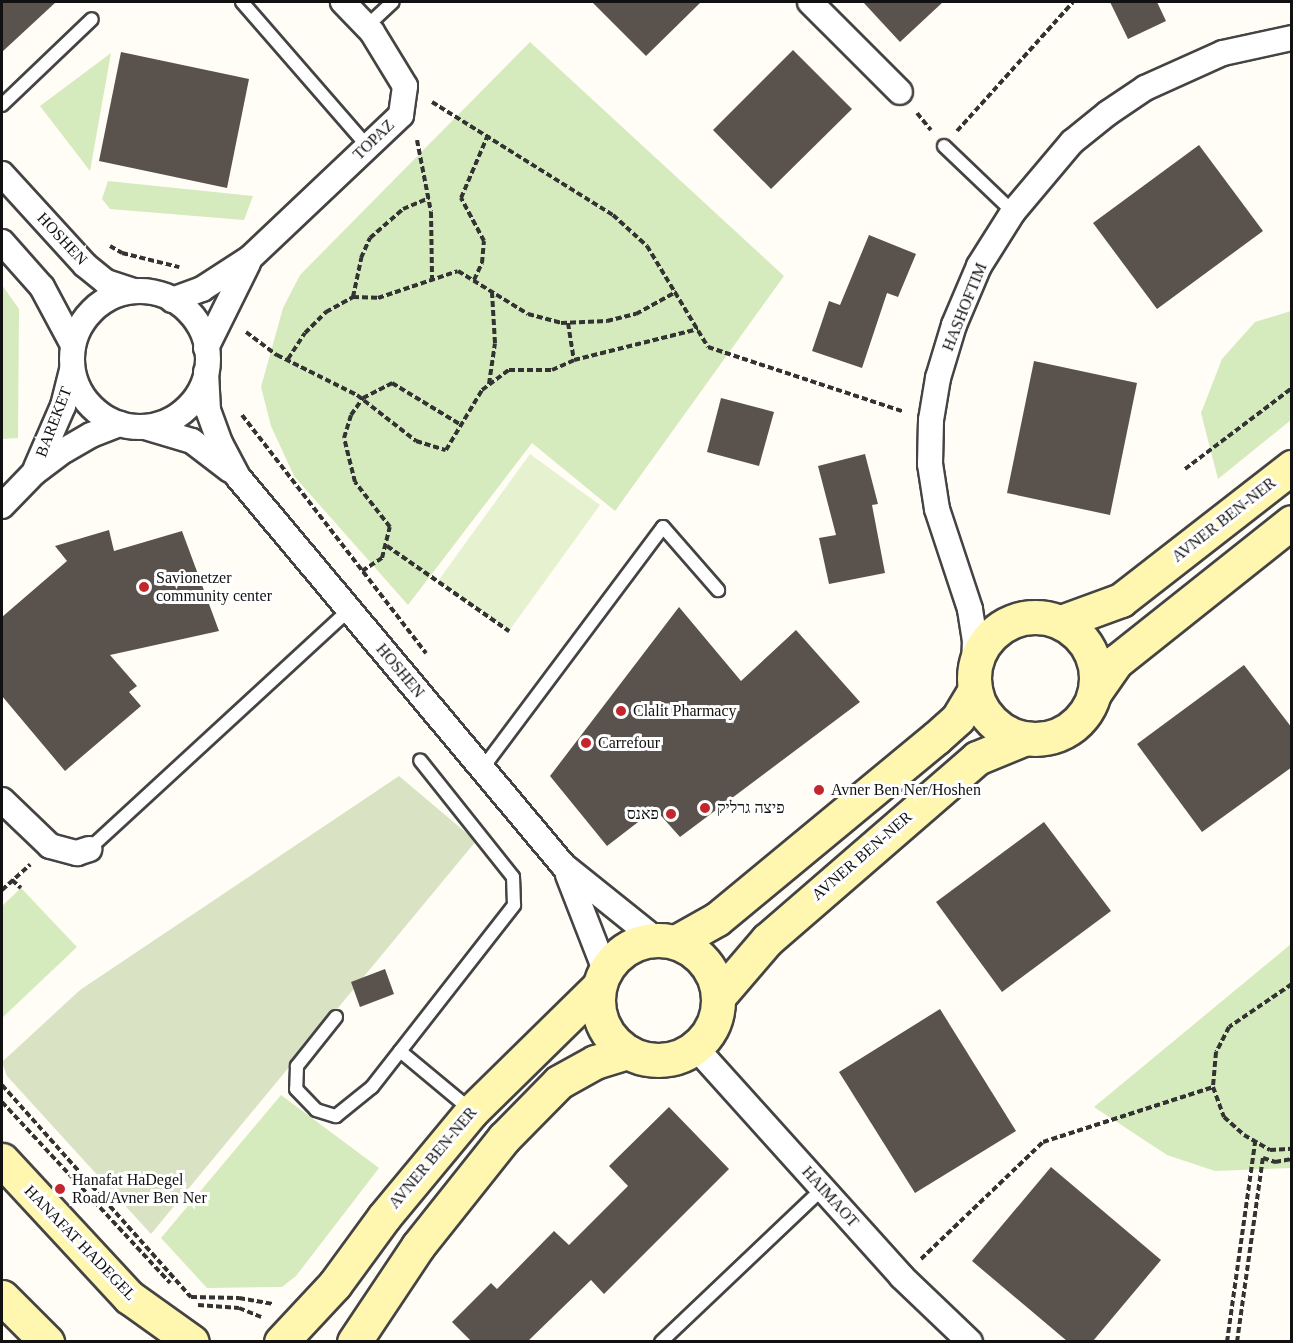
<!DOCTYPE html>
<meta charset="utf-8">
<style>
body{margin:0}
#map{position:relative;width:1293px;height:1343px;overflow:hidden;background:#fffdf5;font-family:"Times New Roman",Heebo,serif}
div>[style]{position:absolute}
.green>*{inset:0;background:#d5ebbd}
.cemetery>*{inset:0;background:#d9e3c4}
.pitch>*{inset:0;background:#e6f2cf}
.building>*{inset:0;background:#5a524d}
.path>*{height:4px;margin-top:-2px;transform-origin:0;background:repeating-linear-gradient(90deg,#333 0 6px,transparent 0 9px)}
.roads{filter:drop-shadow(2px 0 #444) drop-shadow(-2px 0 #444) drop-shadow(0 2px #444) drop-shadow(0 -2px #444)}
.lane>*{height:12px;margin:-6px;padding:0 6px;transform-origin:6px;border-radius:6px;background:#fff}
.street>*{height:24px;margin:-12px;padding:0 12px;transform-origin:12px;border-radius:12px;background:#fff}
.street>.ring{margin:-12px;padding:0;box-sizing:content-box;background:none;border:24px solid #fff;border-radius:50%}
.secondary>*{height:33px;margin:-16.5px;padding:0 16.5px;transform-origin:16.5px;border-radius:16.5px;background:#fff6b0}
.secondary>.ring{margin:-16.5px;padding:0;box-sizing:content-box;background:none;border:33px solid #fff6b0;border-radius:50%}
.dots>*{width:16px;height:16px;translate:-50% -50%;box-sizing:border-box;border:3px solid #fff;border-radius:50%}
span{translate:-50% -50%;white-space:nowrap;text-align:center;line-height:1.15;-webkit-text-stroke:6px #fff;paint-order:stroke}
.street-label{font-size:16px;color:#111}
.poi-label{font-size:16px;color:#111}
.left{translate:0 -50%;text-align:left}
.right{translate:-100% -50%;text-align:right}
.frame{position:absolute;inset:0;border:3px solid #111;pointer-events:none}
</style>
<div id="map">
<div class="green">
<div style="clip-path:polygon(530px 42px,784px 276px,615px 511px,532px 443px,408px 605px,294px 476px,271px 426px,261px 387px,283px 308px,300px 275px)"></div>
<div style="clip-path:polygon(111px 53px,90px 171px,40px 106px)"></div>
<div style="clip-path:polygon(108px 181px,253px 196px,244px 220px,110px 209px,102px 199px)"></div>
<div style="clip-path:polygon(2px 285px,19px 309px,18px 438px,2px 439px)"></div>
<div style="clip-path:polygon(1291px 311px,1291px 420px,1218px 479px,1201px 413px,1222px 359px,1255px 322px)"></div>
<div style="clip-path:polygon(21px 888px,77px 947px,2px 1018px,2px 906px)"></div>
<div style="clip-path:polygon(1291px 944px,1291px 1168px,1215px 1171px,1167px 1155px,1094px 1107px)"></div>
<div style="clip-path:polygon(281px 1095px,379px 1168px,296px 1276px,282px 1287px,207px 1288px,161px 1238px)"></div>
</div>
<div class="cemetery">
<div style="clip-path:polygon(399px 776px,476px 841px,151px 1234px,7px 1076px,2px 1062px,80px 990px)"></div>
</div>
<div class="pitch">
<div style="clip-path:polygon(530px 454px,600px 505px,509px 631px,438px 581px)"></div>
</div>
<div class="building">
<div style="clip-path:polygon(2px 2px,56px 2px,2px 52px)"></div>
<div style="clip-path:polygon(592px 2px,701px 2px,646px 56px)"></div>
<div style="clip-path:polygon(863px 2px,943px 2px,900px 42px)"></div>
<div style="clip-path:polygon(1110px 2px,1157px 2px,1166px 21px,1128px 39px)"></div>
<div style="clip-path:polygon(793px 50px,852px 109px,771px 189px,713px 130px)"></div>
<div style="clip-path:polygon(121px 52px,249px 79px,227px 188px,99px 161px)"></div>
<div style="clip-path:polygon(1199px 145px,1263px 231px,1157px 309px,1093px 223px)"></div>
<div style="clip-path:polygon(869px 235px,916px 254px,898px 297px,887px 293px,862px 368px,812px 351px,829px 301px,840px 305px)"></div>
<div style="clip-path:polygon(1034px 361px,1137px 383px,1110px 515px,1007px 493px)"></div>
<div style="clip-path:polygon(721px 398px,774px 412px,759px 466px,707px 452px)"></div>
<div style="clip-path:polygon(865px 454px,878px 504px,872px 505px,885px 573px,829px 584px,819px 538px,836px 535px,818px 466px)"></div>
<div style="clip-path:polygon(109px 530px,114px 551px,182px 531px,219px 631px,110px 655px,137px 686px,129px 692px,141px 706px,65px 771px,2px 696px,2px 617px,67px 561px,55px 546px)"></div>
<div style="clip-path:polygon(679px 607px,741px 681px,796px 630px,860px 702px,680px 837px,655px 809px,607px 846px,550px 776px)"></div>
<div style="clip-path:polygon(1244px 665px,1292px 728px,1292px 767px,1202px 832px,1137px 744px)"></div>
<div style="clip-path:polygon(1044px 822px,1111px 911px,1002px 992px,936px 902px)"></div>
<div style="clip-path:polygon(385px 969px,394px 994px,360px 1007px,351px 982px)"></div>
<div style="clip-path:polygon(940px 1009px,1016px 1131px,915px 1193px,839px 1072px)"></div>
<div style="clip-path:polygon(669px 1107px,729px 1169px,604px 1294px,591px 1280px,528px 1341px,471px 1341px,452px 1322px,491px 1283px,497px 1289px,554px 1231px,569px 1245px,628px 1186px,609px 1166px)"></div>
<div style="clip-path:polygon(1051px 1167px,1161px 1260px,1093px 1341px,1067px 1341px,972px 1261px)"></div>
</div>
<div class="path">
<div style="left:432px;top:102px;width:213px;rotate:32deg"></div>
<div style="left:613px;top:215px;width:46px;rotate:42.4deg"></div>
<div style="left:647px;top:246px;width:118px;rotate:58.9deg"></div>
<div style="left:708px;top:347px;width:206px;rotate:18.3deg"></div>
<div style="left:917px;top:113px;width:22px;rotate:51deg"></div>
<div style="left:957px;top:131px;width:173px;rotate:-48deg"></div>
<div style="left:417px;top:140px;width:73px;rotate:79deg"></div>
<div style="left:431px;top:212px;width:66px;rotate:89.1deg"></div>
<div style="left:110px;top:246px;width:14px;rotate:30deg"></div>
<div style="left:122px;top:253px;width:59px;rotate:13.8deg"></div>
<div style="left:474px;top:280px;width:19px;rotate:-65deg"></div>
<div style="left:482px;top:263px;width:22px;rotate:-85deg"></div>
<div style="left:484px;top:241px;width:49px;rotate:-118.1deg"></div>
<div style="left:461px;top:198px;width:69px;rotate:-66.8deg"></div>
<div style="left:353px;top:297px;width:40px;rotate:-78deg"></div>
<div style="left:361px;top:258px;width:22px;rotate:-66deg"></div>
<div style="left:370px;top:238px;width:44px;rotate:-41.3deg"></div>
<div style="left:403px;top:209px;width:28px;rotate:-23deg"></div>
<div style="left:568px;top:323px;width:37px;rotate:81deg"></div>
<div style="left:246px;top:332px;width:39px;rotate:37deg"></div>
<div style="left:277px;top:355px;width:89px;rotate:26.6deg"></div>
<div style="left:357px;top:395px;width:75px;rotate:37.9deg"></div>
<div style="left:416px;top:441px;width:31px;rotate:17deg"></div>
<div style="left:446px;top:450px;width:70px;rotate:-59deg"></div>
<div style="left:482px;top:390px;width:34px;rotate:-37deg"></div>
<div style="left:509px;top:370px;width:43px"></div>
<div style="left:552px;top:370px;width:24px;rotate:-24deg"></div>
<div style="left:574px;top:360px;width:128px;rotate:-14deg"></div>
<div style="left:288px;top:359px;width:31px;rotate:-57deg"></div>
<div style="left:305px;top:333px;width:30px;rotate:-45deg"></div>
<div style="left:326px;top:312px;width:31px;rotate:-29deg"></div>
<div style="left:353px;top:297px;width:25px;rotate:2deg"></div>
<div style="left:378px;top:298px;width:84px;rotate:-18.6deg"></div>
<div style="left:458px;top:271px;width:82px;rotate:31.6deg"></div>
<div style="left:528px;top:314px;width:34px;rotate:15deg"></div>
<div style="left:561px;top:323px;width:46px;rotate:-2.5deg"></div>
<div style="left:607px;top:321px;width:30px;rotate:-14deg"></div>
<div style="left:636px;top:314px;width:46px;rotate:-28.8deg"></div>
<div style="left:489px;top:384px;width:41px;rotate:-81.7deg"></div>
<div style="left:495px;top:343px;width:50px;rotate:-93.4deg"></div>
<div style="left:242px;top:415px;width:301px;rotate:52.3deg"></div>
<div style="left:1185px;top:469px;width:134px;rotate:-37.1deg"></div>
<div style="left:387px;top:546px;width:149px;rotate:34.9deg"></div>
<div style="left:362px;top:571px;width:24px;rotate:-33deg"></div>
<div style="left:382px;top:558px;width:32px;rotate:-76deg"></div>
<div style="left:390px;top:527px;width:57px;rotate:-127.9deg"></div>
<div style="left:355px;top:482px;width:45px;rotate:-104deg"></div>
<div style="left:344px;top:438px;width:24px;rotate:-73deg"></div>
<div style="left:351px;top:415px;width:21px;rotate:-55deg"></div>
<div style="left:363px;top:398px;width:33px;rotate:-27deg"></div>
<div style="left:392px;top:383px;width:81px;rotate:31.3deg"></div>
<div style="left:12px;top:880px;width:12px;rotate:42deg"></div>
<div style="left:2px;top:890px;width:38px;rotate:-42deg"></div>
<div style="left:1292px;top:984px;width:76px;rotate:145.7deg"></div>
<div style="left:1229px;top:1027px;width:28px;rotate:117deg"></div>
<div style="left:1216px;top:1052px;width:35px;rotate:95deg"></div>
<div style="left:1213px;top:1087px;width:32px;rotate:70deg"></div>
<div style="left:1224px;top:1117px;width:27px;rotate:42deg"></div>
<div style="left:1244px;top:1135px;width:30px;rotate:30deg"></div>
<div style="left:1270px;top:1150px;width:22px;rotate:-3deg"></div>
<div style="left:2px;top:1085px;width:284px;rotate:48.3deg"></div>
<div style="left:191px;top:1297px;width:48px;rotate:1.2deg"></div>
<div style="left:239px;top:1298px;width:34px;rotate:10deg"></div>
<div style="left:2px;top:1102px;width:247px;rotate:47.1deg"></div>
<div style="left:921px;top:1259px;width:169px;rotate:-43.8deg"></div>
<div style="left:1043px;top:1142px;width:179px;rotate:-17.9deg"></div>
<div style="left:198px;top:1305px;width:41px;rotate:4.2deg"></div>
<div style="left:239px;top:1308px;width:24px;rotate:22deg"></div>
<div style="left:1227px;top:1342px;width:202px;rotate:-82deg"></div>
<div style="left:1237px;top:1342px;width:186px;rotate:-82deg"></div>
<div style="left:1263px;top:1158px;width:13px;rotate:18deg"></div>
<div style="left:1275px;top:1162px;width:17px;rotate:-10deg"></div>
</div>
<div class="roads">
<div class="lane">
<div style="left:242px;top:2px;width:191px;rotate:49deg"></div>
<div style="left:367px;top:26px;width:35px;rotate:-43deg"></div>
<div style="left:2px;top:105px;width:124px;rotate:-43.7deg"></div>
<div style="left:944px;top:146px;width:95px;rotate:43.7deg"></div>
<div style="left:482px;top:769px;width:302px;rotate:-53.2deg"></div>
<div style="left:663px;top:527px;width:84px;rotate:48.9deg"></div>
<div style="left:89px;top:849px;width:353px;rotate:-42.6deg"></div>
<div style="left:336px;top:1017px;width:63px;rotate:128.5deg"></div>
<div style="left:297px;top:1066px;width:23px;rotate:92deg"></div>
<div style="left:296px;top:1089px;width:29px;rotate:46deg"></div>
<div style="left:316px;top:1110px;width:21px;rotate:17deg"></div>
<div style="left:336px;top:1116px;width:46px;rotate:-38.9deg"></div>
<div style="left:372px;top:1087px;width:231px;rotate:-52deg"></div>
<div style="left:514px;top:905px;width:28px;rotate:-92deg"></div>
<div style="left:513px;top:877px;width:149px;rotate:-128.5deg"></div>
<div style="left:400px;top:1051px;width:92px;rotate:39.7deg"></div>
<div style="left:661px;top:1342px;width:222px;rotate:-43.5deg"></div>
</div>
<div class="street">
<div style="left:810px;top:2px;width:127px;rotate:45deg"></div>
<div style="left:2px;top:174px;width:123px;rotate:47.6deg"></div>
<div style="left:85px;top:265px;width:27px;rotate:39deg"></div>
<div style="left:106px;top:282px;width:28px;rotate:18deg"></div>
<div style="left:2px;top:242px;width:60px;rotate:48.4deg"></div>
<div style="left:42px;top:287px;width:66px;rotate:61.9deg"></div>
<div class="ring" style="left:72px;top:291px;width:112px;height:112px"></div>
<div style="left:172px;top:300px;width:32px;rotate:-20deg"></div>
<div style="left:202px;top:289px;width:57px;rotate:-32.9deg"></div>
<div style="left:250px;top:258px;width:208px;rotate:-43.4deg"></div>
<div style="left:401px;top:115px;width:29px;rotate:-82deg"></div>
<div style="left:405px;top:86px;width:63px;rotate:-121.4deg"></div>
<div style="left:372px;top:32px;width:42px;rotate:-134deg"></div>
<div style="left:206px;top:348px;width:95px;rotate:-63.7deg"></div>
<div style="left:206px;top:372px;width:38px;rotate:87deg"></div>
<div style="left:208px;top:410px;width:35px;rotate:70deg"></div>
<div style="left:220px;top:443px;width:38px;rotate:62deg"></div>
<div style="left:238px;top:477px;width:506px;rotate:50.05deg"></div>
<div style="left:563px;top:865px;width:118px;rotate:38.8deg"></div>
<div style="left:145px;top:427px;width:49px;rotate:16.6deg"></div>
<div style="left:192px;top:441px;width:48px;rotate:37.3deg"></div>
<div style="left:36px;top:468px;width:68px;rotate:-66.5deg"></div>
<div style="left:63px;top:406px;width:37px;rotate:-76deg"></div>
<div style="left:2px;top:506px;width:46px;rotate:-45.9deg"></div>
<div style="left:34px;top:473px;width:39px;rotate:-37deg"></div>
<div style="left:65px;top:450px;width:30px;rotate:-30deg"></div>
<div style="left:91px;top:435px;width:31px;rotate:-21deg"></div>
<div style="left:974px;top:668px;width:27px;rotate:-88deg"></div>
<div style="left:975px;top:641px;width:32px;rotate:-99deg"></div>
<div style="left:970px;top:609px;width:105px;rotate:-108.3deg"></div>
<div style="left:937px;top:509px;width:46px;rotate:-98.8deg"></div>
<div style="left:930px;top:464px;width:44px;rotate:-88.7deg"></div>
<div style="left:931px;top:420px;width:43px;rotate:-80.5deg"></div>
<div style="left:938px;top:378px;width:55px;rotate:-73.2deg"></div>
<div style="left:954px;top:325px;width:64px;rotate:-67deg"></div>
<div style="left:979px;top:266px;width:64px;rotate:-57.8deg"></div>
<div style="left:1013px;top:212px;width:92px;rotate:-49.9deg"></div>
<div style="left:1072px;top:142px;width:46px;rotate:-38.9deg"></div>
<div style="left:1108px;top:113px;width:45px;rotate:-34deg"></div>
<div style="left:1145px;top:88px;width:85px;rotate:-24.2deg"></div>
<div style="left:1223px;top:53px;width:71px;rotate:-12.3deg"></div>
<div style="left:2px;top:800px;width:66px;rotate:43.8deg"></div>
<div style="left:50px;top:846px;width:28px;rotate:15deg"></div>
<div style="left:77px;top:853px;width:13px;rotate:-18deg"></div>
<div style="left:568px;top:875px;width:102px;rotate:68.7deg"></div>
<div style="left:696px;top:1048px;width:308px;rotate:48deg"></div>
<div style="left:902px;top:1277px;width:94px;rotate:43.7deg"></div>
</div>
<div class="secondary">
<div class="ring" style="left:974px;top:617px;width:89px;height:89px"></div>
<div style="left:1061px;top:622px;width:64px;rotate:-20.1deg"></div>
<div style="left:1121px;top:600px;width:217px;rotate:-37.9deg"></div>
<div style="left:1095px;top:692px;width:38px;rotate:-55deg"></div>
<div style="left:1117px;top:661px;width:223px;rotate:-38.5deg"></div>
<div class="ring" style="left:598px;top:940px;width:87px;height:87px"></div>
<div style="left:676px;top:942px;width:47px;rotate:-29.3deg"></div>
<div style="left:717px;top:919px;width:284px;rotate:-39.6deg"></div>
<div style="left:936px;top:738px;width:30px;rotate:-42deg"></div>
<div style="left:958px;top:718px;width:33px;rotate:-59deg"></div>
<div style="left:719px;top:996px;width:74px;rotate:-49.4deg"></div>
<div style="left:767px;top:940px;width:278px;rotate:-40.9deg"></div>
<div style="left:977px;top:758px;width:50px;rotate:-22.4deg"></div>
<div style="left:2px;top:1160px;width:187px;rotate:47.2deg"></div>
<div style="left:129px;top:1297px;width:77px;rotate:35.5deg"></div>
<div style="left:2px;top:1297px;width:64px;rotate:45deg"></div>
<div style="left:281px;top:1342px;width:79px;rotate:-47deg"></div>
<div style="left:335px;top:1284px;width:83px;rotate:-53.8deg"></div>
<div style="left:384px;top:1217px;width:138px;rotate:-50.3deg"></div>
<div style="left:472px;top:1111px;width:178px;rotate:-44.5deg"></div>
<div style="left:354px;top:1342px;width:115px;rotate:-56.3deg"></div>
<div style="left:418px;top:1246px;width:138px;rotate:-51.5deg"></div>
<div style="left:504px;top:1138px;width:78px;rotate:-45.5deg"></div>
<div style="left:559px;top:1082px;width:41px;rotate:-29.1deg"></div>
<div style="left:595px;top:1062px;width:34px;rotate:-17deg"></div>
</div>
</div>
<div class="dots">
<div style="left:144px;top:587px;background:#c4262e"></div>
<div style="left:621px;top:711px;background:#c4262e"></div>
<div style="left:586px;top:743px;background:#c4262e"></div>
<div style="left:819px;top:790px;background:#c4262e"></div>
<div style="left:705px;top:808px;background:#c4262e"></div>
<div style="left:671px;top:814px;background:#c4262e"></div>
<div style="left:60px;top:1189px;background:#c4262e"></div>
</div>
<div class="street-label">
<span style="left:374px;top:140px;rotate:-44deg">TOPAZ</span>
<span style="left:62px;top:239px;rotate:47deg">HOSHEN</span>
<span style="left:965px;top:307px;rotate:-68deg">HASHOFTIM</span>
<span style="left:54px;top:422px;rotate:-69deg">BAREKET</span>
<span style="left:1224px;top:520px;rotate:-38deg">AVNER BEN-NER</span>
<span style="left:400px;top:671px;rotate:50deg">HOSHEN</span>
<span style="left:862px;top:856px;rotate:-41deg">AVNER BEN-NER</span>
<span style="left:433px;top:1158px;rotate:-50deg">AVNER BEN-NER</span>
<span style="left:830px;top:1197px;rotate:48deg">HAIMAOT</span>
<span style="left:80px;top:1243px;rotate:46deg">HANAFAT HADEGEL</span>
</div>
<div class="poi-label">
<span class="left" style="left:156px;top:587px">Savionetzer<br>community center</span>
<span class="left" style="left:633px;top:711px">Clalit Pharmacy</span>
<span class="left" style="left:598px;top:743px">Carrefour</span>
<span class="left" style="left:831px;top:790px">Avner Ben Ner/Hoshen</span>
<span class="left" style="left:717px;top:808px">פיצה גרליק</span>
<span class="right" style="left:659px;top:814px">פאנס</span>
<span class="left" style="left:72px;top:1189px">Hanafat HaDegel<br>Road/Avner Ben Ner</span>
</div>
<div class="frame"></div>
</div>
